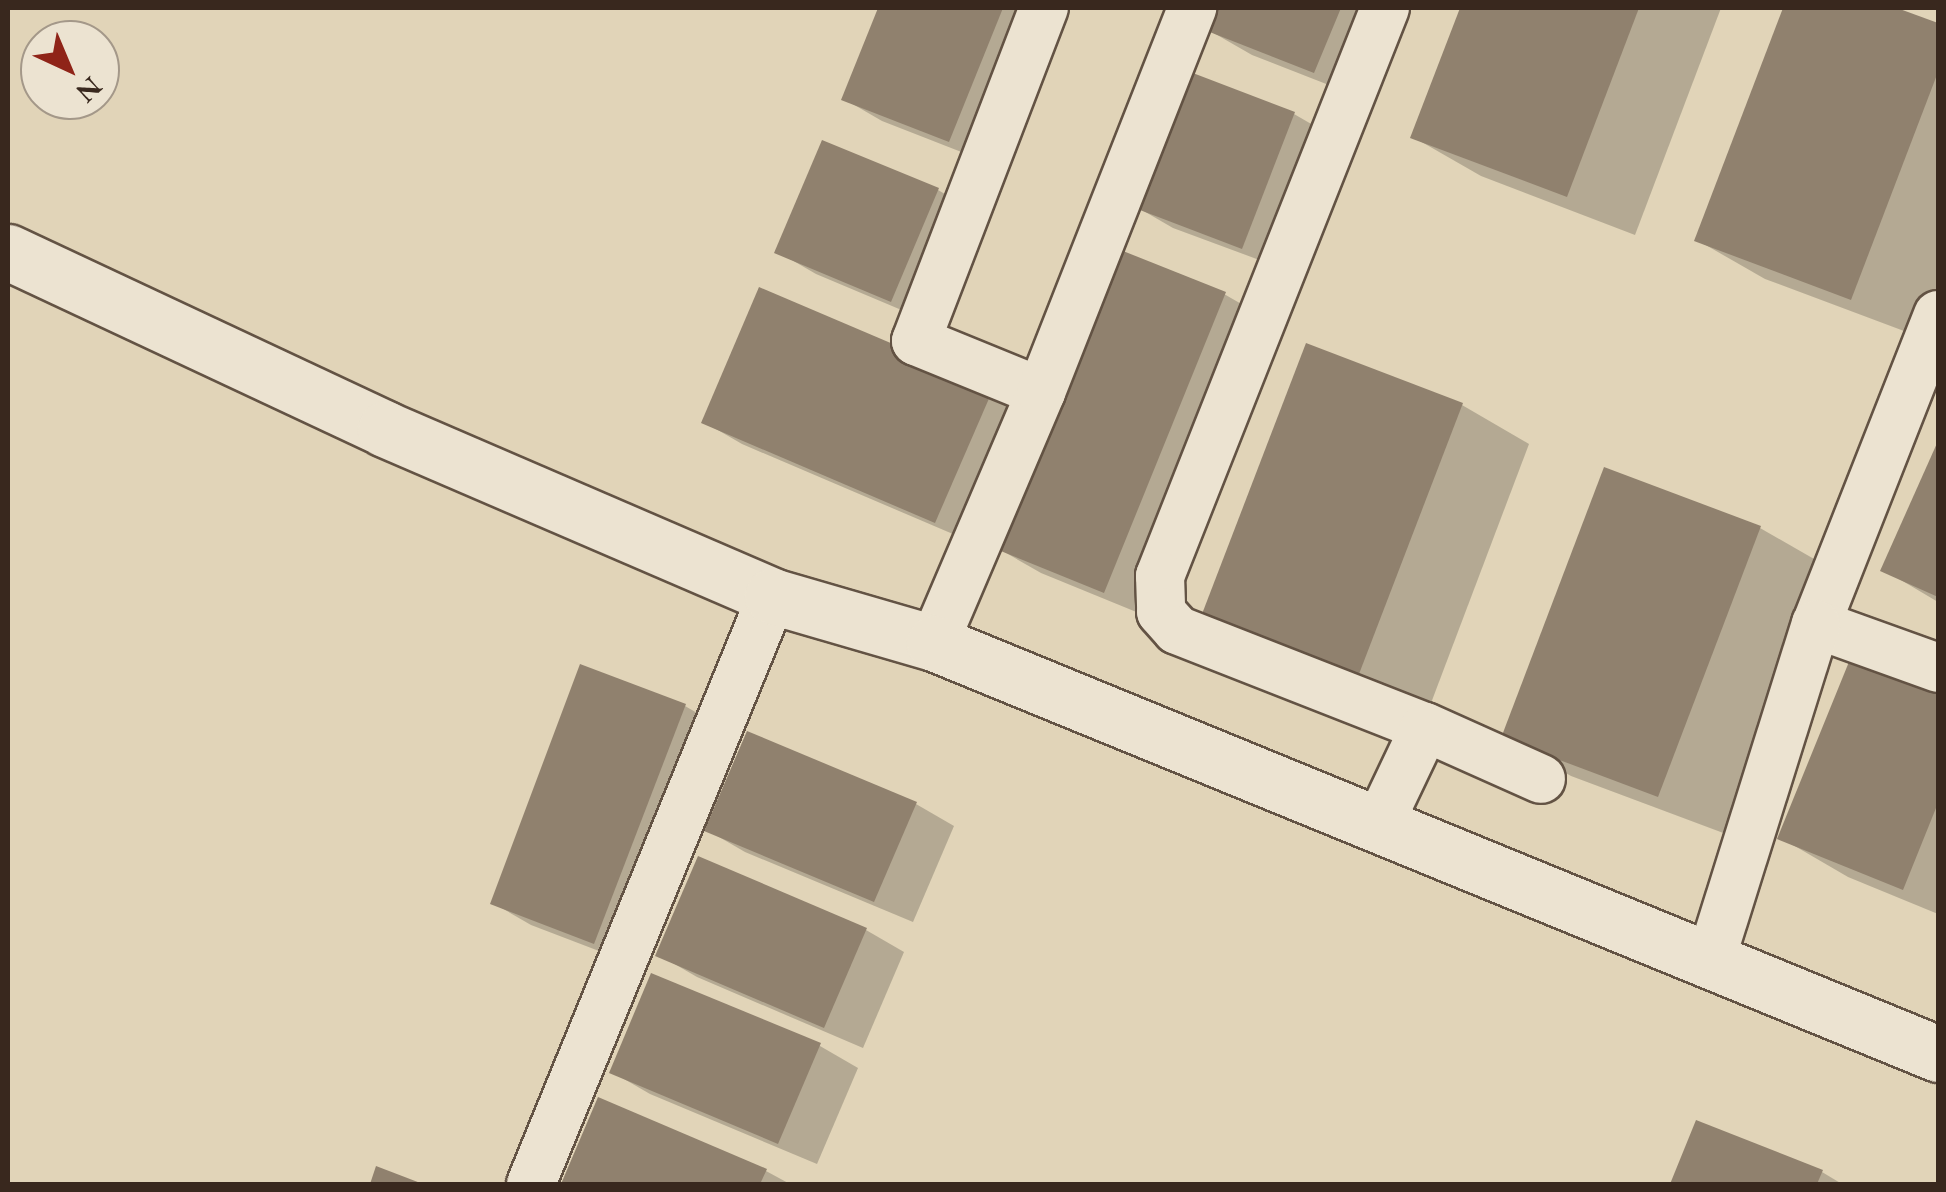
<!DOCTYPE html>
<style>
body{margin:0}
#map{position:relative;width:1946px;height:1192px;overflow:hidden;background:#e1d4b8;font-family:"EB Garamond",serif}
div>[style]{position:absolute}
.shadow>*{inset:0;background:#0003}
.building>*{inset:0;background:#90816e}
.roads{filter:drop-shadow(2px 0 #635344) drop-shadow(-2px 0 #635344) drop-shadow(0 2px #635344) drop-shadow(0 -2px #635344)}
.street>*{height:48px;margin:-24px;padding:0 24px;transform-origin:24px;border-radius:24px;background:#ece3d1}
.secondary>*{height:55px;margin:-27.5px;padding:0 27.5px;transform-origin:27.5px;border-radius:27.5px;background:#ece3d1}
span{translate:-50% -50%;white-space:nowrap;text-align:center;line-height:1.15;-webkit-text-stroke:8px #ece3d1;paint-order:stroke}
.frame{position:absolute;inset:0;border:10px solid #39281e;pointer-events:none}
.north{position:absolute;left:20px;top:20px;width:100px;height:100px;box-sizing:border-box;background:#ece3d1;border:2px solid #a49889;border-radius:50%;rotate:136deg;font-size:28px;font-weight:700;line-height:40px;text-align:center;color:#39281e}
.north::after{content:'';display:block;margin:auto;width:35px;height:45px;background:#8f2418;clip-path:polygon(50% 0,100% 100%,50% 72%,0 100%)}
</style>
<div id="map">
<div class="shadow">
<div style="clip-path:polygon(881px 8px,1050px 8px,987px 162px,882px 121px,844px 99px)"></div>
<div style="clip-path:polygon(1214px 8px,1399px 8px,1362px 98px,1252px 55px,1205px 28px)"></div>
<div style="clip-path:polygon(1463px 8px,1721px 8px,1635px 235px,1481px 176px,1413px 137px)"></div>
<div style="clip-path:polygon(1786px 8px,1890px 8px,1938px 26px,1938px 288px,1920px 337px,1765px 279px,1697px 240px)"></div>
<div style="clip-path:polygon(1294px 114px,1332px 136px,1281px 268px,1173px 228px,1135px 206px)"></div>
<div style="clip-path:polygon(938px 190px,976px 212px,930px 322px,816px 274px,778px 252px)"></div>
<div style="clip-path:polygon(760px 290px,1031px 411px,974px 543px,742px 444px,704px 422px)"></div>
<div style="clip-path:polygon(1224px 294px,1271px 321px,1151px 618px,1041px 573px,994px 546px)"></div>
<div style="clip-path:polygon(1462px 405px,1529px 444px,1428px 711px,1273px 652px,1205px 613px)"></div>
<div style="clip-path:polygon(1938px 447px,1938px 602px,1884px 570px)"></div>
<div style="clip-path:polygon(1606px 470px,1760px 528px,1828px 567px,1726px 834px,1571px 776px,1504px 737px)"></div>
<div style="clip-path:polygon(1938px 689px,1938px 914px,1848px 877px,1781px 838px)"></div>
<div style="clip-path:polygon(685px 706px,723px 728px,633px 964px,531px 925px,493px 903px)"></div>
<div style="clip-path:polygon(916px 804px,954px 826px,913px 922px,745px 852px,707px 830px)"></div>
<div style="clip-path:polygon(699px 859px,866px 930px,904px 952px,863px 1048px,697px 977px,659px 955px)"></div>
<div style="clip-path:polygon(820px 1046px,858px 1068px,817px 1164px,650px 1094px,612px 1072px)"></div>
<div style="clip-path:polygon(600px 1100px,766px 1171px,790px 1184px,564px 1184px)"></div>
<div style="clip-path:polygon(1698px 1123px,1822px 1172px,1842px 1184px,1673px 1184px)"></div>
</div>
<div class="building">
<div style="clip-path:polygon(878px 8px,1003px 8px,949px 142px,841px 100px)"></div>
<div style="clip-path:polygon(1211px 8px,1341px 8px,1314px 73px,1202px 29px)"></div>
<div style="clip-path:polygon(1460px 8px,1639px 8px,1567px 197px,1410px 138px)"></div>
<div style="clip-path:polygon(1783px 8px,1897px 8px,1938px 23px,1938px 72px,1851px 300px,1694px 241px)"></div>
<div style="clip-path:polygon(1185px 70px,1295px 112px,1242px 249px,1132px 207px)"></div>
<div style="clip-path:polygon(822px 140px,939px 188px,891px 302px,774px 253px)"></div>
<div style="clip-path:polygon(1113px 247px,1226px 292px,1104px 593px,991px 547px)"></div>
<div style="clip-path:polygon(759px 287px,994px 387px,935px 523px,701px 423px)"></div>
<div style="clip-path:polygon(1306px 343px,1463px 403px,1359px 674px,1202px 614px)"></div>
<div style="clip-path:polygon(1938px 441px,1938px 597px,1880px 571px)"></div>
<div style="clip-path:polygon(1604px 467px,1761px 526px,1658px 797px,1501px 738px)"></div>
<div style="clip-path:polygon(1853px 652px,1938px 686px,1938px 803px,1903px 890px,1777px 839px)"></div>
<div style="clip-path:polygon(580px 664px,686px 704px,594px 944px,490px 904px)"></div>
<div style="clip-path:polygon(747px 731px,917px 802px,874px 902px,704px 831px)"></div>
<div style="clip-path:polygon(698px 856px,867px 928px,824px 1028px,655px 956px)"></div>
<div style="clip-path:polygon(651px 973px,821px 1043px,778px 1144px,609px 1073px)"></div>
<div style="clip-path:polygon(598px 1097px,767px 1169px,760px 1184px,561px 1184px)"></div>
<div style="clip-path:polygon(1696px 1120px,1823px 1170px,1817px 1184px,1670px 1184px)"></div>
<div style="clip-path:polygon(376px 1166px,423px 1184px,370px 1184px)"></div>
</div>
<div class="roads">
<div class="street">
<div style="left:1385px;top:8px;width:611px;rotate:111.61deg"></div>
<div style="left:1160px;top:576px;width:36px;rotate:88deg"></div>
<div style="left:1161px;top:612px;width:24px;rotate:48deg"></div>
<div style="left:1177px;top:630px;width:266px;rotate:21.4deg"></div>
<div style="left:1425px;top:727px;width:127px;rotate:24.1deg"></div>
<div style="left:1938px;top:315px;width:332px;rotate:111.5deg"></div>
<div style="left:1816px;top:624px;width:130px;rotate:19.8deg"></div>
<div style="left:1041px;top:392px;width:135px;rotate:-157.8deg"></div>
<div style="left:916px;top:341px;width:357px;rotate:-69deg"></div>
<div style="left:934px;top:643px;width:273px;rotate:-66.9deg"></div>
<div style="left:1041px;top:392px;width:413px;rotate:-68.5deg"></div>
<div style="left:1379px;top:824px;width:107px;rotate:-64.6deg"></div>
<div style="left:1710px;top:962px;width:354px;rotate:-72.6deg"></div>
<div style="left:531px;top:1184px;width:635px;rotate:-67.71deg"></div>
</div>
<div class="secondary">
<div style="left:8px;top:252px;width:416px;rotate:25.1deg"></div>
<div style="left:385px;top:429px;width:421px;rotate:23.3deg"></div>
<div style="left:772px;top:596px;width:169px;rotate:16.2deg"></div>
<div style="left:934px;top:643px;width:1085px;rotate:22.26deg"></div>
</div>
</div>
<div class="frame"></div>
<div class="north">N</div>
</div>
